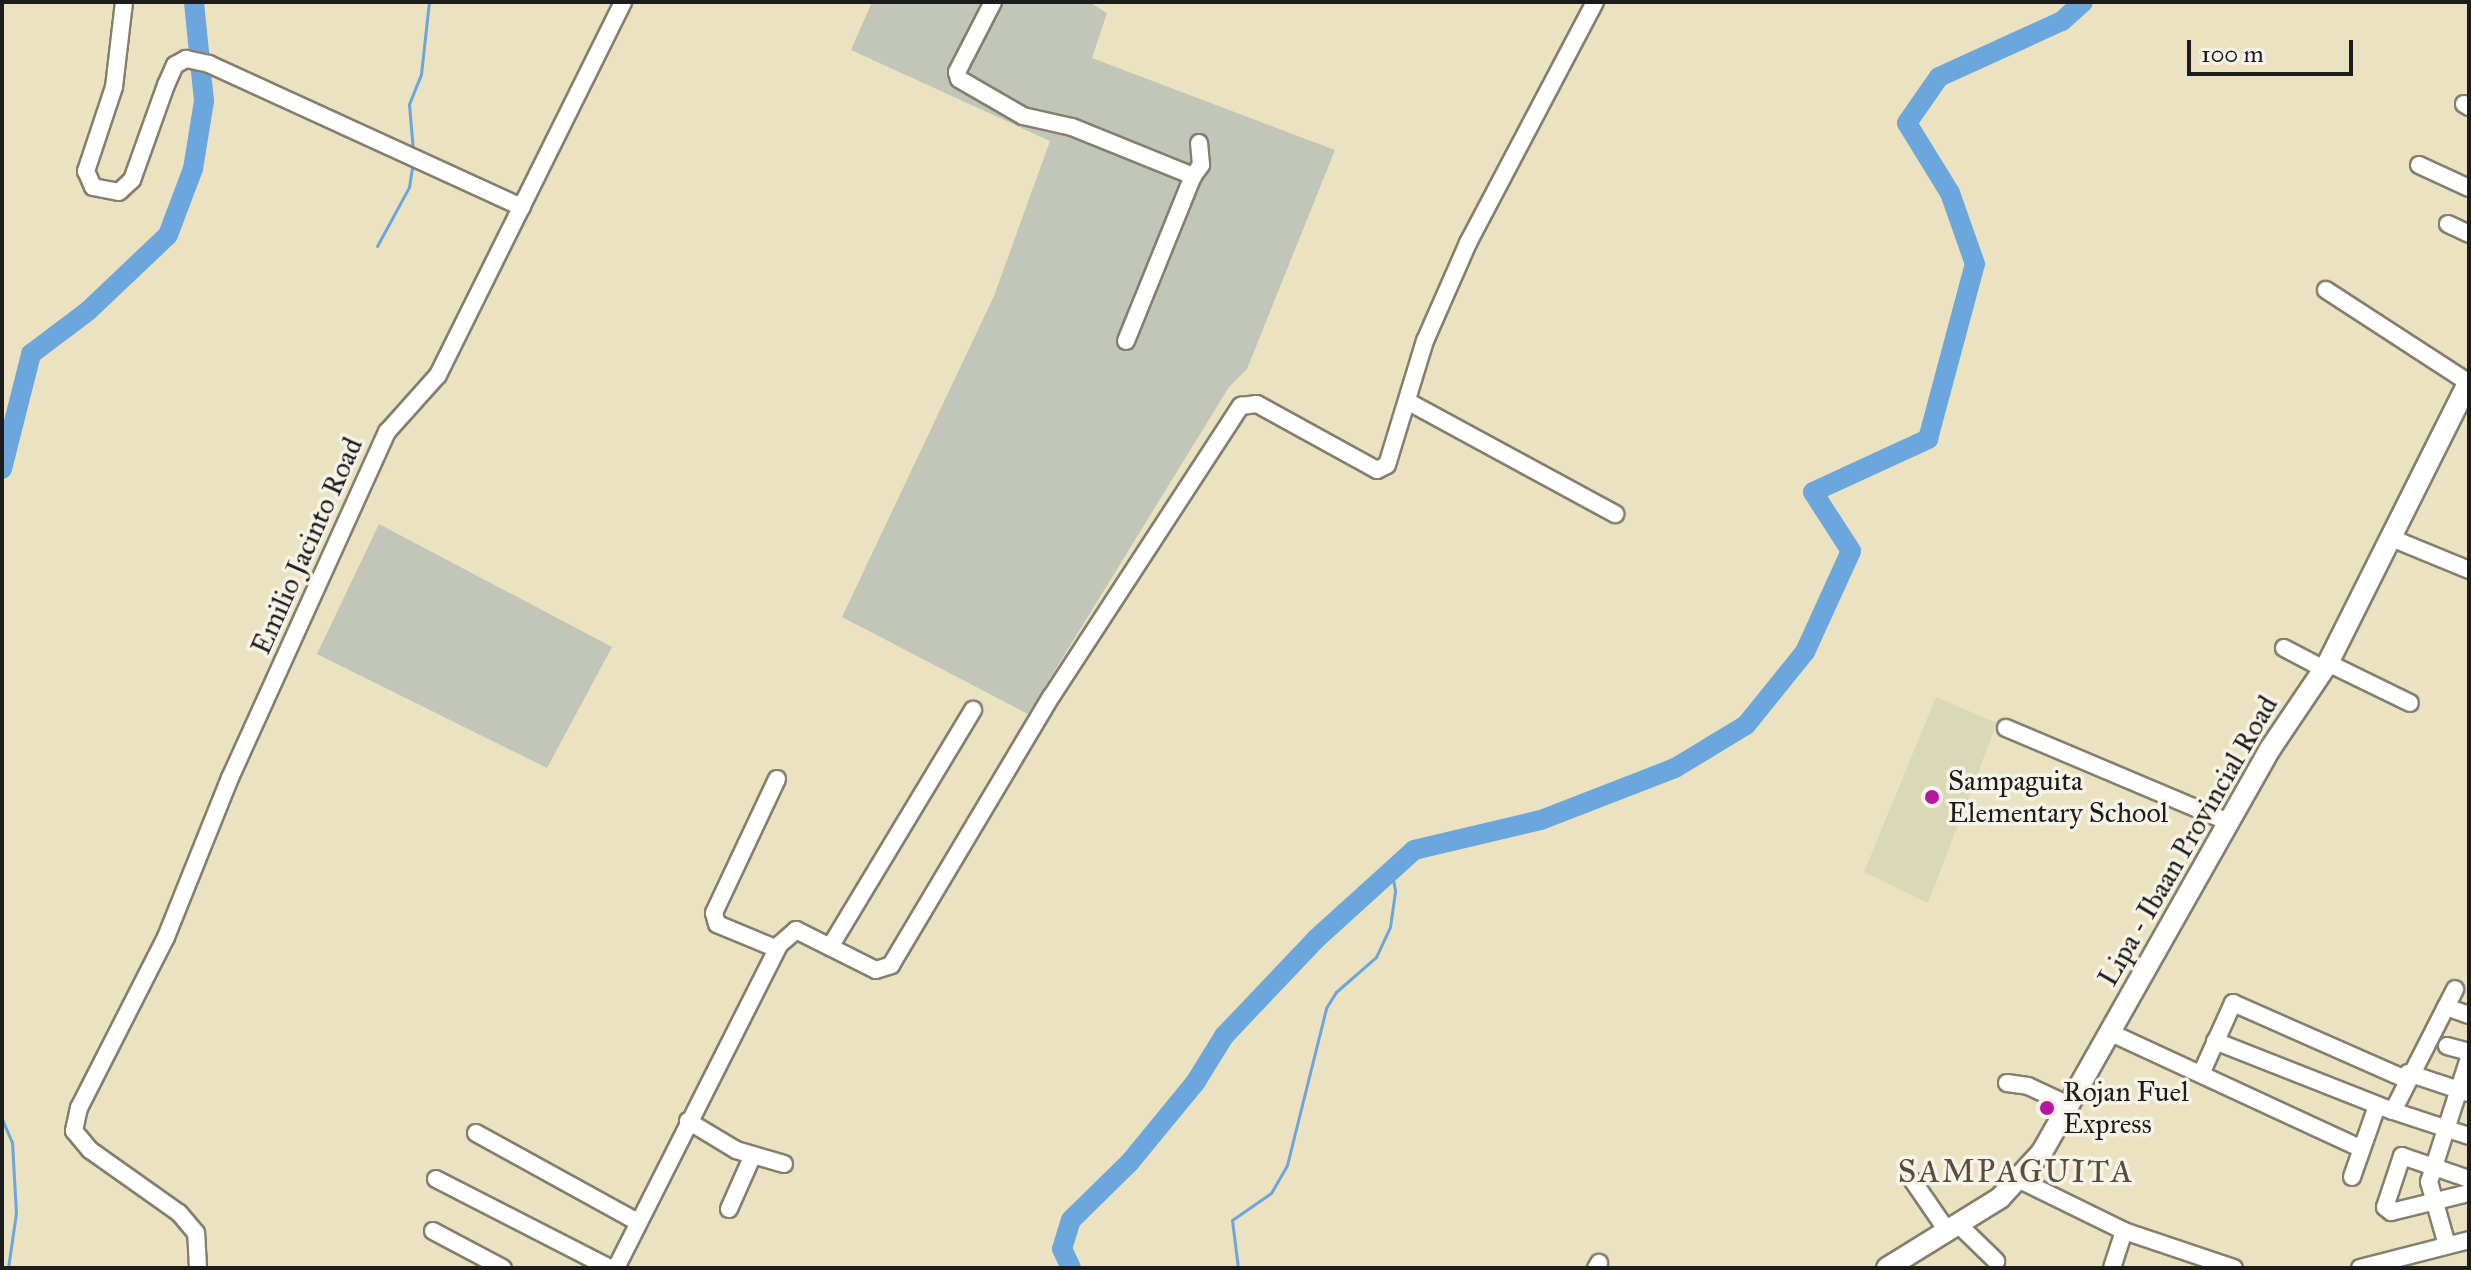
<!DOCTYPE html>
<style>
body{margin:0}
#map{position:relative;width:2471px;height:1270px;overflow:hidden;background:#ebe2c1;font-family:"IM FELL Great Primer",serif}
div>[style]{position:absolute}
.built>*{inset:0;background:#d9d9b9}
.industrial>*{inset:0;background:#c2c6b9}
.stream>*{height:3px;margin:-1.5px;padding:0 1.5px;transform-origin:1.5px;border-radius:1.5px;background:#6ba7dc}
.river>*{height:20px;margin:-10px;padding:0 10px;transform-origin:10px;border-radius:10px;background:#6ba7dc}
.roads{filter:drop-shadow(2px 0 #847f6e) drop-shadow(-2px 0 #847f6e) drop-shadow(0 2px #847f6e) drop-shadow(0 -2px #847f6e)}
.minor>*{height:16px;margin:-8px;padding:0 8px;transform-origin:8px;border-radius:8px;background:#fff}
.major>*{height:20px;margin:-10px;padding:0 10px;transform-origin:10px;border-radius:10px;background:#fff}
.dots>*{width:22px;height:22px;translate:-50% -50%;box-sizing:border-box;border:4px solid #f7f3e8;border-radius:50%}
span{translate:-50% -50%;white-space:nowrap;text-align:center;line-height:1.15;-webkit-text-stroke:7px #f7f3e8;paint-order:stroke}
.street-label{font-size:28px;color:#1c1c1c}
.poi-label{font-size:28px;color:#1c1c1c}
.left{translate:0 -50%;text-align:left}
.quarter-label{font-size:32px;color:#5a4d40;letter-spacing:2px}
.frame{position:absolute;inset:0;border:4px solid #1c1c1c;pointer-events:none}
.scale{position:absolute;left:2187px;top:40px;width:166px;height:36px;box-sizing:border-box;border:4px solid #1c1c1c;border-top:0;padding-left:10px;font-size:24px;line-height:28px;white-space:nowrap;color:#1c1c1c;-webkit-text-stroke:6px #f7f3e8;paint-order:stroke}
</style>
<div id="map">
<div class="built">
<div style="clip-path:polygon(1936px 697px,1997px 723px,1928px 903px,1864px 872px)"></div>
</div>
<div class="industrial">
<div style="clip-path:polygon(872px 2px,1089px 2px,1107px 13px,1092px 58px,1335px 150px,1247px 369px,1229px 387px,1028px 714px,842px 617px,994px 296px,1050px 141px,851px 50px)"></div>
<div style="clip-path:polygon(379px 524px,612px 647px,547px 768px,317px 654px)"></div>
</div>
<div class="stream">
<div style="left:413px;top:151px;width:47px;rotate:-94.9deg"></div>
<div style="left:409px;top:104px;width:32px;rotate:-68deg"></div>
<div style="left:421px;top:74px;width:72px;rotate:-83.7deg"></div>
<div style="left:377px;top:246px;width:67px;rotate:-61.5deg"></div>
<div style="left:409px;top:187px;width:24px;rotate:-81deg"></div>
<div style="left:2px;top:1119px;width:25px;rotate:67deg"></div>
<div style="left:12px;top:1142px;width:71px;rotate:86.8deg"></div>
<div style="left:16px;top:1213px;width:56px;rotate:98.3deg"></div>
<div style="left:1238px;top:1268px;width:48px;rotate:-97.1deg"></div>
<div style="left:1232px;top:1220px;width:47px;rotate:-34.7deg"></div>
<div style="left:1271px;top:1193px;width:32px;rotate:-60deg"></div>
<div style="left:1287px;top:1165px;width:162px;rotate:-76deg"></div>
<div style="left:1326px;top:1008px;width:19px;rotate:-58deg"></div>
<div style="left:1336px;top:992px;width:53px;rotate:-41.2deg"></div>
<div style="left:1376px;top:957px;width:33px;rotate:-65deg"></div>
<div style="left:1390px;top:927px;width:37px;rotate:-82deg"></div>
<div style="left:1395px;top:890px;width:20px;rotate:-101deg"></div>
</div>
<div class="river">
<div style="left:2px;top:469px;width:119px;rotate:-75.8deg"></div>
<div style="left:31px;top:354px;width:71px;rotate:-37deg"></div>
<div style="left:88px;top:311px;width:110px;rotate:-43.5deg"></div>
<div style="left:168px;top:235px;width:71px;rotate:-69.3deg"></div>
<div style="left:193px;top:169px;width:69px;rotate:-80.8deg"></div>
<div style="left:204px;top:101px;width:100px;rotate:-95.8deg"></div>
<div style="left:1071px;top:1268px;width:21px;rotate:-115deg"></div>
<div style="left:1062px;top:1249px;width:30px;rotate:-73deg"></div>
<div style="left:1071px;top:1220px;width:83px;rotate:-44.5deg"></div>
<div style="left:1130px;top:1162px;width:102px;rotate:-50.6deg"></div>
<div style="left:1195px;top:1083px;width:55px;rotate:-58.3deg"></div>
<div style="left:1224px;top:1036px;width:134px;rotate:-46.5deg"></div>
<div style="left:1316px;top:939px;width:132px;rotate:-42.2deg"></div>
<div style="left:1414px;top:850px;width:130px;rotate:-13.3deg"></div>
<div style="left:1541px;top:820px;width:144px;rotate:-21.2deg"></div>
<div style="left:1675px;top:768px;width:83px;rotate:-31.2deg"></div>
<div style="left:1746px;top:725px;width:94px;rotate:-51.1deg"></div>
<div style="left:1805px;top:652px;width:111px;rotate:-65.5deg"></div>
<div style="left:1851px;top:551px;width:70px;rotate:-122.8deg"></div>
<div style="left:1813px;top:492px;width:127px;rotate:-24.7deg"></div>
<div style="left:1928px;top:439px;width:181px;rotate:-75deg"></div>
<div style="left:1975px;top:264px;width:75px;rotate:-109.4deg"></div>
<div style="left:1950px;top:193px;width:82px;rotate:-121.6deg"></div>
<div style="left:1907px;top:123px;width:56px;rotate:-55.2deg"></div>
<div style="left:1939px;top:77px;width:135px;rotate:-24.5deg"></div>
<div style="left:2062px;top:21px;width:28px;rotate:-42deg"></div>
</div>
<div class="roads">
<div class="minor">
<div style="left:124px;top:2px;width:86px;rotate:96.7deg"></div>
<div style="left:114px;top:87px;width:89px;rotate:108.4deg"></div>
<div style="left:86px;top:171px;width:17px;rotate:66deg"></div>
<div style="left:93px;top:187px;width:26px;rotate:11deg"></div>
<div style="left:119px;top:192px;width:18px;rotate:-43deg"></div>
<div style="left:132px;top:180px;width:101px;rotate:-70.3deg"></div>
<div style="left:166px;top:85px;width:22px;rotate:-66deg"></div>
<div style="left:175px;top:65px;width:13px;rotate:-29deg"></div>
<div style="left:186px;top:59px;width:24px;rotate:12deg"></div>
<div style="left:209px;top:64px;width:344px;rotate:24.6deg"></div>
<div style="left:993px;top:2px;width:79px;rotate:117.2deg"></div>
<div style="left:957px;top:72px;width:7px;rotate:74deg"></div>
<div style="left:959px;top:79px;width:74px;rotate:30deg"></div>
<div style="left:1023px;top:116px;width:50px;rotate:12.7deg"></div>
<div style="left:1072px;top:127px;width:131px;rotate:22deg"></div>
<div style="left:1193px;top:176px;width:178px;rotate:112.1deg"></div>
<div style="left:2464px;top:104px;width:6px;rotate:31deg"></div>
<div style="left:2419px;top:165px;width:55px;rotate:24.7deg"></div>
<div style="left:1193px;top:176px;width:14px;rotate:-54deg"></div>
<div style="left:1201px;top:165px;width:22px;rotate:-95deg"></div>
<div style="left:2448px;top:224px;width:23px;rotate:25deg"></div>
<div style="left:2326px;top:290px;width:171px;rotate:33deg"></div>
<div style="left:1407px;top:401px;width:237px;rotate:28.5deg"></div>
<div style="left:2391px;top:538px;width:84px;rotate:22.3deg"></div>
<div style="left:2284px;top:648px;width:45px;rotate:27.7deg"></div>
<div style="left:2328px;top:663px;width:91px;rotate:26deg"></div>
<div style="left:2006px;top:728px;width:241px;rotate:22.9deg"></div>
<div style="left:777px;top:779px;width:148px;rotate:115.2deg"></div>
<div style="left:714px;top:913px;width:11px;rotate:75deg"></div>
<div style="left:717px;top:924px;width:65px;rotate:22.6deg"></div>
<div style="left:830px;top:947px;width:277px;rotate:-58.9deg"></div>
<div style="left:2446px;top:1007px;width:20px;rotate:-63deg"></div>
<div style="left:2109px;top:1032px;width:277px;rotate:24.8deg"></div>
<div style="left:2215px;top:1041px;width:191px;rotate:21.5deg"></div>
<div style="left:2393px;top:1111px;width:117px;rotate:-63deg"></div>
<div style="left:2446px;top:1007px;width:24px;rotate:19deg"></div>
<div style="left:2447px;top:1046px;width:23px;rotate:15deg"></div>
<div style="left:2408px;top:1073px;width:63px;rotate:18.4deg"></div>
<div style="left:2201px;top:1074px;width:78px;rotate:-65.7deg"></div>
<div style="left:2233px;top:1003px;width:188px;rotate:23.8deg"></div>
<div style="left:2007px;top:1083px;width:21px;rotate:8deg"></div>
<div style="left:2028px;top:1086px;width:45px;rotate:24.9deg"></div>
<div style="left:2393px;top:1111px;width:80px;rotate:18.2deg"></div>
<div style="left:688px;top:1121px;width:56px;rotate:31.1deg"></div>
<div style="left:736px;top:1150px;width:50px;rotate:16.3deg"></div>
<div style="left:476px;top:1133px;width:183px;rotate:28.8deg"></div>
<div style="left:2352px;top:1177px;width:75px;rotate:-70.6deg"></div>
<div style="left:436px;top:1179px;width:195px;rotate:27.1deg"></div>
<div style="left:2469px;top:1179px;width:71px;rotate:-161.1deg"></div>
<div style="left:2402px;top:1156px;width:54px;rotate:108.4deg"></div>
<div style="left:2385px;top:1207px;width:8px;rotate:40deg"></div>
<div style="left:2391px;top:1212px;width:80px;rotate:-13.7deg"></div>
<div style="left:2020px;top:1180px;width:116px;rotate:26.1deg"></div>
<div style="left:2124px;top:1231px;width:116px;rotate:18.6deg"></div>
<div style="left:1913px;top:1181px;width:62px;rotate:55.5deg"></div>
<div style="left:729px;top:1209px;width:57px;rotate:-66.1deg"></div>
<div style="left:1959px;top:1225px;width:52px;rotate:44.2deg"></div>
<div style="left:433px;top:1231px;width:79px;rotate:27.9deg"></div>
<div style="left:2447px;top:1245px;width:66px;rotate:-105.9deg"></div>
<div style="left:2429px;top:1182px;width:130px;rotate:-72.1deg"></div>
<div style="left:198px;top:1268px;width:35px;rotate:-93deg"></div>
<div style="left:196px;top:1233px;width:26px;rotate:-130deg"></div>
<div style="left:179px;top:1213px;width:109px;rotate:-144.7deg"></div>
<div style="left:90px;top:1150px;width:25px;rotate:-130deg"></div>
<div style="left:74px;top:1131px;width:24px;rotate:-78deg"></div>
<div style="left:79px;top:1108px;width:192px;rotate:-63deg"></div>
<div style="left:166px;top:937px;width:171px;rotate:-68.1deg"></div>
<div style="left:230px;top:778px;width:380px;rotate:-65.6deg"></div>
<div style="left:387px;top:432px;width:76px;rotate:-48.2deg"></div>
<div style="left:438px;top:375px;width:416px;rotate:-63.6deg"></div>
<div style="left:616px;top:1268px;width:362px;rotate:-63.2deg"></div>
<div style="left:779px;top:945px;width:23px;rotate:-41deg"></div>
<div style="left:796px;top:930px;width:89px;rotate:26.6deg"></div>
<div style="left:876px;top:970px;width:16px;rotate:-18deg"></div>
<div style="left:891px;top:965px;width:312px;rotate:-59.2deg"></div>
<div style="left:1051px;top:697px;width:348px;rotate:-56.9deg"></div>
<div style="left:1241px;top:406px;width:16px;rotate:-7deg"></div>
<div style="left:1257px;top:404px;width:137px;rotate:28.8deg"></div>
<div style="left:1377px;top:470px;width:11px;rotate:-27deg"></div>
<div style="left:1387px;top:465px;width:130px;rotate:-73deg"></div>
<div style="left:1425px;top:341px;width:107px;rotate:-66.3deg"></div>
<div style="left:1468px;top:243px;width:272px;rotate:-62.2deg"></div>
<div style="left:1596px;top:1268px;width:6px;rotate:-59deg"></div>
<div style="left:2112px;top:1268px;width:39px;rotate:-72deg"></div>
<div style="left:2360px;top:1268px;width:113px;rotate:-14.4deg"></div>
</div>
<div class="major">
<div style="left:1887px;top:1268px;width:133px;rotate:-31.8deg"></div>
<div style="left:2000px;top:1198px;width:62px;rotate:-47.6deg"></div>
<div style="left:2042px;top:1152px;width:463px;rotate:-60.5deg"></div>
<div style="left:2270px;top:749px;width:104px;rotate:-56deg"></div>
<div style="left:2328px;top:663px;width:314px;rotate:-63.4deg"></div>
</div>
</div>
<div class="dots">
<div style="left:1932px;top:797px;background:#b5179e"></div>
<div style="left:2047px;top:1108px;background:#b5179e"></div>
</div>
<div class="street-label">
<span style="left:307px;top:546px;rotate:-66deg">Emilio Jacinto Road</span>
<span style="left:2188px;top:841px;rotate:-60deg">Lipa - Ibaan Provincial Road</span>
</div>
<div class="poi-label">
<span class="left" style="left:1948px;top:797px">Sampaguita<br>Elementary School</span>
<span class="left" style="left:2063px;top:1108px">Rojan Fuel<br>Express</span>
</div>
<div class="quarter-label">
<span style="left:2016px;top:1172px">SAMPAGUITA</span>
</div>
<div class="frame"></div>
<div class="scale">100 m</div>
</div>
